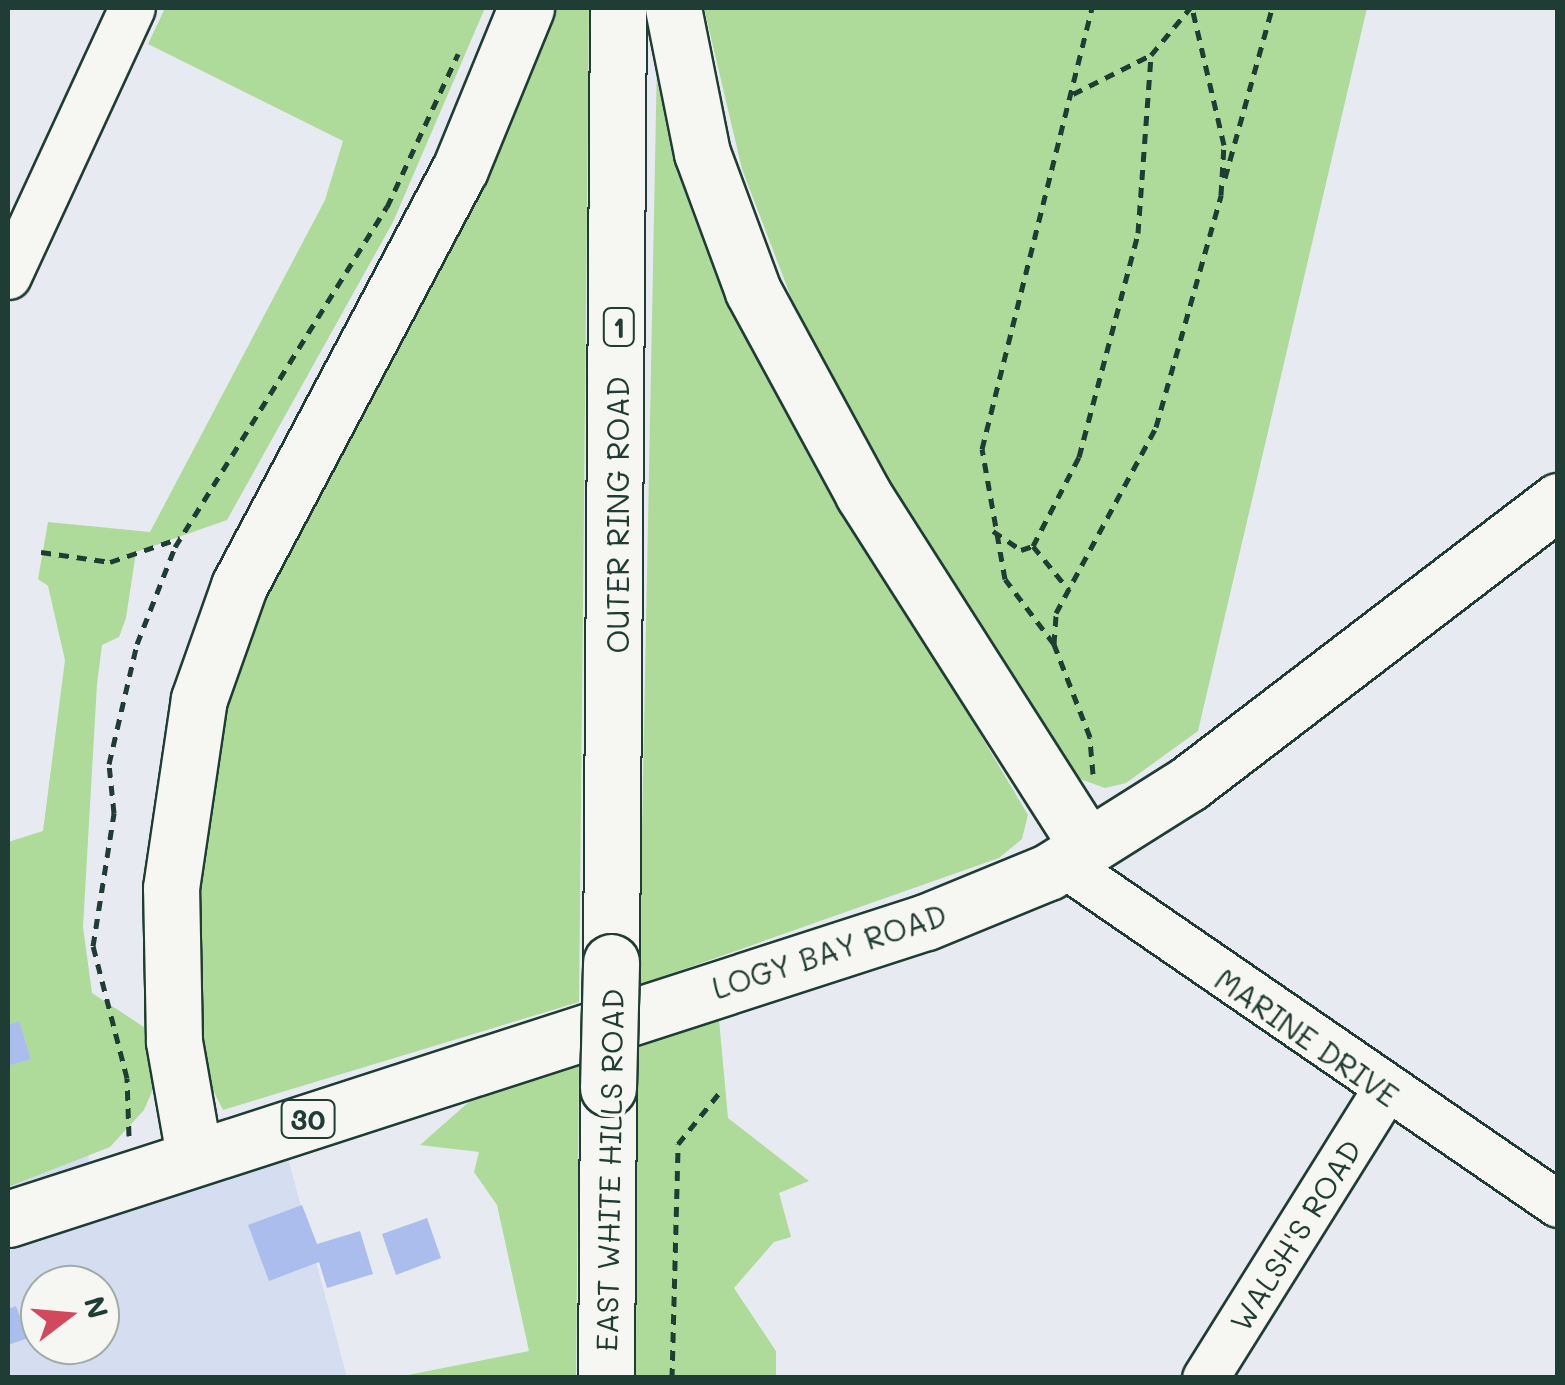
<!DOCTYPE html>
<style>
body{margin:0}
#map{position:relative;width:1565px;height:1385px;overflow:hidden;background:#e7ebf1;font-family:Mali,sans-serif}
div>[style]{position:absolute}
.built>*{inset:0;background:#d5ddf0}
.green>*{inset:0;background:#aedb99}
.building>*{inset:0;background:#abbdec}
.path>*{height:5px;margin-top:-2.5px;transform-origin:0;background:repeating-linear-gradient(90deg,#1f3d34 0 10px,transparent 0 18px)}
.roads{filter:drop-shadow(2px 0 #1f3d34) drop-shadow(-2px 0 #1f3d34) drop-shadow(0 2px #1f3d34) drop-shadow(0 -2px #1f3d34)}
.minor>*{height:45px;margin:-22.5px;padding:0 22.5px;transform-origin:22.5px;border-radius:22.5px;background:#f6f6f2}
.major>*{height:55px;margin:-27.5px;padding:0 27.5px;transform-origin:27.5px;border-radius:27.5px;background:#f6f6f2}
.highway>*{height:55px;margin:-27.5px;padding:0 27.5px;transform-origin:27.5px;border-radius:27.5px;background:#f6f6f2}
.bridges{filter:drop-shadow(2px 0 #1f3d34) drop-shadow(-2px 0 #1f3d34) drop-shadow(0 2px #1f3d34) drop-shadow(0 -2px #1f3d34)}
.major-bridge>*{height:55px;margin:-27.5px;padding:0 27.5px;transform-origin:27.5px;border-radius:27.5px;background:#f6f6f2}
span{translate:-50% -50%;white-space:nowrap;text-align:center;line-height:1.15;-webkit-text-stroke:8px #f6f6f2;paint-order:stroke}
.shield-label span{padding:2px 8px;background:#f6f6f2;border:2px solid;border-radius:8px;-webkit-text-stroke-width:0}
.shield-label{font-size:28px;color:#1f3d34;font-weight:700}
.street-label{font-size:30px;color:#1f3d34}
.frame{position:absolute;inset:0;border:10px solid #1f3d34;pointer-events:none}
.north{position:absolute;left:20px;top:1265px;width:100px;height:100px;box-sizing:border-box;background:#f6f6f2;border:2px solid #a0aca6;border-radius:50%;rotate:74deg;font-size:28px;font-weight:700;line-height:40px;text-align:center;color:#1f3d34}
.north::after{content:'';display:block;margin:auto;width:35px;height:45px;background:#d1495b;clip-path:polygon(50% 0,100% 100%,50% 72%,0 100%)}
</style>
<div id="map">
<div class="built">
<div style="clip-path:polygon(evenodd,8px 842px,43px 947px,95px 1188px,280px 1128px,347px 1377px,8px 1377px,8px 842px,40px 1285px,100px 1285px,100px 1345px,40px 1345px,40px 1285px)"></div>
</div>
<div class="green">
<div style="clip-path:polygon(165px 8px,485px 8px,393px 222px,227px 520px,136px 552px,126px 618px,119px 637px,102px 645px,97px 684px,83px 927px,92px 993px,147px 1029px,157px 1080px,144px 1110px,110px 1147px,8px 1187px,8px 1066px,31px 1059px,19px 1022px,8px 1025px,8px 842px,43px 831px,65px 660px,48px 586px,38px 579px,48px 522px,150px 532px,325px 200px,343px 141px,148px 44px)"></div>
<div style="clip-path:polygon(544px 8px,589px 8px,579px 1002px,223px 1110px,202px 1068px,189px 918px,225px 664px)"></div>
<div style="clip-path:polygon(658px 8px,726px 286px,761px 364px,1028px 815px,1022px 839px,999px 858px,639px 985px)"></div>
<div style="clip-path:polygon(704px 8px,1367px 8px,1198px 731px,1126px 783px,1105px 788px,1069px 775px,812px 352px,742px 169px)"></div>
<div style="clip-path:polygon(719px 1019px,728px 1118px,809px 1181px,779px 1193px,791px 1237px,774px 1242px,734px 1288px,776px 1351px,776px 1377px,636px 1377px,637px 1044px)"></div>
<div style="clip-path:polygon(579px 1066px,576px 1377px,398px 1377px,529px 1351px,497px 1205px,474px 1172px,479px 1152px,420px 1145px,470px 1101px)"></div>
</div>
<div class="building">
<div style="clip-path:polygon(19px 1021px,31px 1059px,8px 1066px,8px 1025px)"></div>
<div style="clip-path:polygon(302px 1205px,317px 1244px,360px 1231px,373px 1274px,327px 1288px,319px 1262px,269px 1281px,248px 1225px)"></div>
<div style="clip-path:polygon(427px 1218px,441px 1258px,396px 1275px,382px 1234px)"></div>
<div style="clip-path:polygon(16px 1306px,28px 1338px,8px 1345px,8px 1309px)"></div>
</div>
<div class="path">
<div style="left:1073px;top:94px;width:87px;rotate:-26.6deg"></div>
<div style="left:1151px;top:55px;width:61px;rotate:-50.3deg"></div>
<div style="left:1225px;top:178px;width:176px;rotate:-74.5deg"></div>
<div style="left:993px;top:531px;width:34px;rotate:34deg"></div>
<div style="left:1021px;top:550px;width:13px;rotate:-18deg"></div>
<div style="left:1033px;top:546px;width:100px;rotate:-62.7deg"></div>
<div style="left:1079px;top:457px;width:232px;rotate:-75.2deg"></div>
<div style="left:1138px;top:233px;width:178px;rotate:-85.8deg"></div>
<div style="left:1033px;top:546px;width:57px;rotate:50.7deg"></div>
<div style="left:41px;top:552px;width:70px;rotate:8.2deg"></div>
<div style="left:110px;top:562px;width:74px;rotate:-18.9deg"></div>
<div style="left:1054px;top:644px;width:81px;rotate:-127deg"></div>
<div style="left:1005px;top:579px;width:132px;rotate:-100deg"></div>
<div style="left:982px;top:449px;width:455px;rotate:-76deg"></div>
<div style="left:1093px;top:774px;width:37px;rotate:-95deg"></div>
<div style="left:1090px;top:737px;width:100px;rotate:-111.2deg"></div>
<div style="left:1054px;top:644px;width:31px;rotate:-86deg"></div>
<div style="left:1056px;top:613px;width:211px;rotate:-61.7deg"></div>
<div style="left:1156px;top:427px;width:241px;rotate:-74.3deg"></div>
<div style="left:1221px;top:195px;width:50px;rotate:-86.6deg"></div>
<div style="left:1224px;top:145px;width:141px;rotate:-103.1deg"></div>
<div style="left:129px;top:1136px;width:58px;rotate:-92deg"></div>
<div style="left:127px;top:1078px;width:136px;rotate:-104.4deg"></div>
<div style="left:93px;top:946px;width:135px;rotate:-81deg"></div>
<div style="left:114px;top:813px;width:49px;rotate:-95.8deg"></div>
<div style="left:109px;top:764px;width:123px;rotate:-76.9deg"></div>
<div style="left:137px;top:644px;width:104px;rotate:-68.6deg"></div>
<div style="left:175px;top:547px;width:401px;rotate:-58.1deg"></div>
<div style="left:387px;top:207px;width:169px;rotate:-65.1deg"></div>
<div style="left:672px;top:1378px;width:234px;rotate:-88.5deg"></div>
<div style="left:678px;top:1144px;width:67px;rotate:-51.1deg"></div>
</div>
<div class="roads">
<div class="minor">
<div style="left:8px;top:276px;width:295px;rotate:-65.2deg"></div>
<div style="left:1062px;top:863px;width:602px;rotate:34.51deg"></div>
<div style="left:1205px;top:1378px;width:337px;rotate:-58deg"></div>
</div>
<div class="major">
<div style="left:611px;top:962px;width:954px;rotate:-89.58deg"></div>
<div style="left:8px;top:1219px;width:965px;rotate:-17.93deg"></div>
<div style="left:926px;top:922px;width:132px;rotate:-22.3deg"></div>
<div style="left:1048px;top:872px;width:165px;rotate:-32.2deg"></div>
<div style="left:1188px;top:784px;width:466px;rotate:-37.4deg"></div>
<div style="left:606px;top:1378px;width:290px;rotate:-89.6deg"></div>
</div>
<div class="highway">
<div style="left:673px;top:8px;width:148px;rotate:78.7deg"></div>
<div style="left:702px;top:153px;width:147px;rotate:69.7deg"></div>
<div style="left:753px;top:291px;width:231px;rotate:61.5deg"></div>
<div style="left:863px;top:494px;width:419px;rotate:57.5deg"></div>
<div style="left:194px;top:1155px;width:116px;rotate:-100deg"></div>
<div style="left:174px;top:1041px;width:153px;rotate:-91.1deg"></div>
<div style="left:171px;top:888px;width:191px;rotate:-81.6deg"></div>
<div style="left:199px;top:699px;width:120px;rotate:-70.5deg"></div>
<div style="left:239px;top:586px;width:472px;rotate:-62.1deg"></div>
<div style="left:460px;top:169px;width:174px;rotate:-67.7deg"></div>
</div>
</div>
<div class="bridges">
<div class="major-bridge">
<div style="left:608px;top:1088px;width:126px;rotate:-88.6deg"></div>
</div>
</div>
<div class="shield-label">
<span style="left:619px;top:327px">1</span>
<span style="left:308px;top:1119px">30</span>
</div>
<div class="street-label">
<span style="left:617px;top:515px;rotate:-90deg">OUTER RING ROAD</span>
<span style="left:829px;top:951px;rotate:-18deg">LOGY BAY ROAD</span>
<span style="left:1307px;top:1037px;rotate:35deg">MARINE DRIVE</span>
<span style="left:609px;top:1170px;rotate:-89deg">EAST WHITE HILLS ROAD</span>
<span style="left:1295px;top:1235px;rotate:-58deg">WALSH'S ROAD</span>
</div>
<div class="frame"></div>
<div class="north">N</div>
</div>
